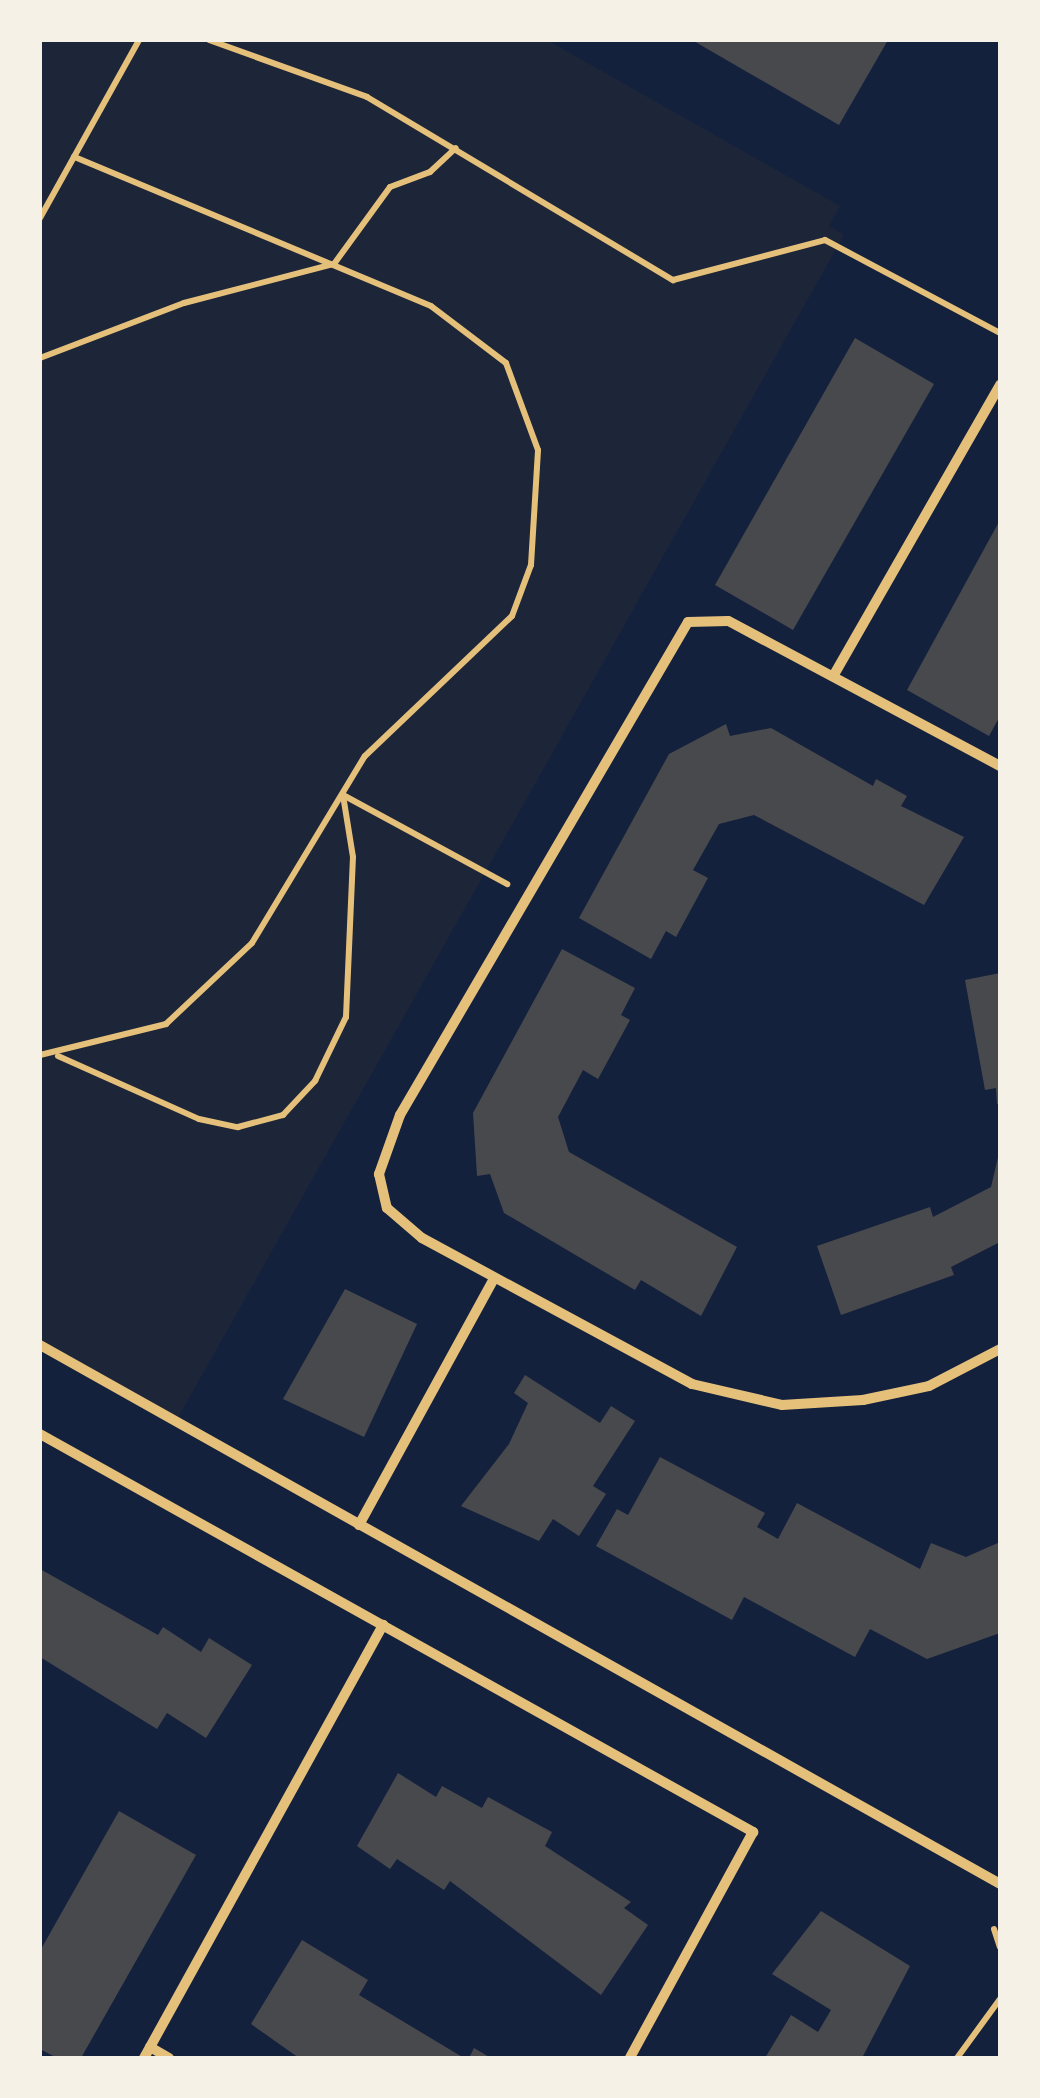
<!DOCTYPE html>
<style>
body{margin:0}
#map{position:relative;width:1040px;height:2098px;overflow:hidden;background:#14213d;font-family:"Fira Sans Condensed",sans-serif}
div>[style]{position:absolute}
.green>*{inset:0;background:#1d2539}
.building>*{inset:0;background:#48494c}
.path>*{height:6px;margin:-3px;padding:0 3px;transform-origin:3px;border-radius:3px;background:#e5c07b}
.minor>*{height:10px;margin:-5px;padding:0 5px;transform-origin:5px;border-radius:5px;background:#e5c07b}
span{translate:-50% -50%;white-space:nowrap;text-align:center;line-height:1.15;-webkit-text-stroke:10px #f6f1e7;paint-order:stroke}
.frame{position:absolute;inset:0;border:42px solid #f6f1e7;pointer-events:none}
</style>
<div id="map">
<div class="green">
<div style="clip-path:polygon(40px 40px,547px 40px,840px 206px,829px 226px,844px 235px,175px 1423px,40px 1349px)"></div>
</div>
<div class="building">
<div style="clip-path:polygon(692px 40px,888px 40px,839px 125px)"></div>
<div style="clip-path:polygon(855px 338px,934px 384px,793px 630px,715px 585px)"></div>
<div style="clip-path:polygon(1000px 520px,1000px 716px,989px 736px,907px 690px)"></div>
<div style="clip-path:polygon(726px 724px,730px 736px,771px 728px,873px 786px,876px 779px,907px 796px,901px 806px,964px 837px,924px 905px,754px 815px,719px 824px,693px 870px,708px 878px,676px 937px,666px 931px,651px 959px,579px 918px,669px 754px)"></div>
<div style="clip-path:polygon(562px 949px,635px 988px,621px 1015px,630px 1020px,598px 1079px,583px 1070px,558px 1117px,569px 1152px,737px 1247px,701px 1316px,641px 1280px,635px 1290px,504px 1213px,490px 1174px,477px 1176px,473px 1113px)"></div>
<div style="clip-path:polygon(1000px 973px,1000px 1104px,997px 1104px,996px 1088px,985px 1090px,965px 980px)"></div>
<div style="clip-path:polygon(999px 1153px,1000px 1242px,951px 1267px,954px 1275px,841px 1315px,817px 1246px,930px 1207px,933px 1217px,991px 1187px)"></div>
<div style="clip-path:polygon(345px 1289px,417px 1324px,364px 1437px,283px 1399px)"></div>
<div style="clip-path:polygon(525px 1375px,600px 1423px,611px 1406px,635px 1421px,593px 1486px,606px 1494px,579px 1536px,553px 1519px,539px 1541px,461px 1506px,509px 1444px,528px 1403px,514px 1393px)"></div>
<div style="clip-path:polygon(660px 1457px,765px 1513px,757px 1527px,778px 1539px,797px 1503px,920px 1569px,931px 1543px,966px 1557px,1000px 1542px,1000px 1633px,927px 1659px,870px 1629px,855px 1657px,744px 1597px,732px 1620px,596px 1546px,617px 1509px,628px 1515px)"></div>
<div style="clip-path:polygon(40px 1569px,158px 1635px,163px 1627px,201px 1652px,209px 1638px,252px 1665px,206px 1738px,167px 1713px,157px 1729px,40px 1657px)"></div>
<div style="clip-path:polygon(398px 1773px,436px 1797px,442px 1786px,482px 1808px,488px 1797px,552px 1832px,545px 1846px,631px 1902px,624px 1908px,648px 1925px,601px 1995px,450px 1881px,444px 1890px,397px 1859px,390px 1869px,357px 1846px)"></div>
<div style="clip-path:polygon(119px 1811px,196px 1855px,81px 2058px,57px 2058px,40px 2049px,40px 1951px)"></div>
<div style="clip-path:polygon(821px 1911px,910px 1966px,862px 2058px,765px 2058px,791px 2015px,818px 2032px,831px 2010px,772px 1974px)"></div>
<div style="clip-path:polygon(302px 1940px,368px 1980px,359px 1995px,464px 2058px,299px 2058px,251px 2024px)"></div>
<div style="clip-path:polygon(474px 2048px,491px 2058px,469px 2058px)"></div>
</div>
<div class="path">
<div style="left:209px;top:40px;width:168px;rotate:19.8deg"></div>
<div style="left:367px;top:97px;width:357px;rotate:30.9deg"></div>
<div style="left:673px;top:280px;width:157px;rotate:-14.7deg"></div>
<div style="left:825px;top:240px;width:198px;rotate:28deg"></div>
<div style="left:40px;top:218px;width:204px;rotate:-60.9deg"></div>
<div style="left:40px;top:358px;width:154px;rotate:-20.9deg"></div>
<div style="left:184px;top:303px;width:155px;rotate:-14.6deg"></div>
<div style="left:334px;top:264px;width:95px;rotate:-54deg"></div>
<div style="left:390px;top:187px;width:43px;rotate:-20.6deg"></div>
<div style="left:430px;top:172px;width:35px;rotate:-43deg"></div>
<div style="left:40px;top:1055px;width:130px;rotate:-13.8deg"></div>
<div style="left:166px;top:1024px;width:118px;rotate:-43.3deg"></div>
<div style="left:252px;top:943px;width:218px;rotate:-58.9deg"></div>
<div style="left:365px;top:756px;width:203px;rotate:-43.6deg"></div>
<div style="left:512px;top:616px;width:54px;rotate:-69.6deg"></div>
<div style="left:531px;top:565px;width:115px;rotate:-86.5deg"></div>
<div style="left:538px;top:450px;width:93px;rotate:-110.2deg"></div>
<div style="left:506px;top:363px;width:94px;rotate:-142.8deg"></div>
<div style="left:431px;top:306px;width:387px;rotate:-157.3deg"></div>
<div style="left:58px;top:1056px;width:154px;rotate:24.1deg"></div>
<div style="left:199px;top:1119px;width:40px;rotate:12deg"></div>
<div style="left:238px;top:1127px;width:47px;rotate:-14.9deg"></div>
<div style="left:283px;top:1115px;width:47px;rotate:-46.7deg"></div>
<div style="left:315px;top:1081px;width:71px;rotate:-64.2deg"></div>
<div style="left:346px;top:1017px;width:160px;rotate:-87.5deg"></div>
<div style="left:353px;top:857px;width:63px;rotate:-99.2deg"></div>
<div style="left:343px;top:795px;width:187px;rotate:28.5deg"></div>
<div style="left:994px;top:1929px;width:19px;rotate:72deg"></div>
<div style="left:957px;top:2058px;width:73px;rotate:-53.9deg"></div>
</div>
<div class="minor">
<div style="left:835px;top:673px;width:332px;rotate:-60.2deg"></div>
<div style="left:1000px;top:766px;width:308px;rotate:-151.9deg"></div>
<div style="left:728px;top:621px;width:40px;rotate:178.6deg"></div>
<div style="left:688px;top:622px;width:571px;rotate:120.29deg"></div>
<div style="left:400px;top:1115px;width:63px;rotate:109.6deg"></div>
<div style="left:379px;top:1174px;width:35px;rotate:77deg"></div>
<div style="left:387px;top:1208px;width:46px;rotate:40.6deg"></div>
<div style="left:422px;top:1238px;width:307px;rotate:28.4deg"></div>
<div style="left:692px;top:1384px;width:92px;rotate:13.1deg"></div>
<div style="left:782px;top:1405px;width:81px;rotate:-3.5deg"></div>
<div style="left:863px;top:1400px;width:67px;rotate:-12deg"></div>
<div style="left:929px;top:1386px;width:80px;rotate:-27.5deg"></div>
<div style="left:40px;top:1345px;width:1101px;rotate:29.31deg"></div>
<div style="left:40px;top:1434px;width:817px;rotate:29.17deg"></div>
<div style="left:753px;top:1832px;width:257px;rotate:118.6deg"></div>
<div style="left:359px;top:1525px;width:279px;rotate:-61.3deg"></div>
<div style="left:150px;top:2047px;width:22px;rotate:30deg"></div>
<div style="left:144px;top:2058px;width:495px;rotate:-61.1deg"></div>
</div>
<div class="frame"></div>
</div>
